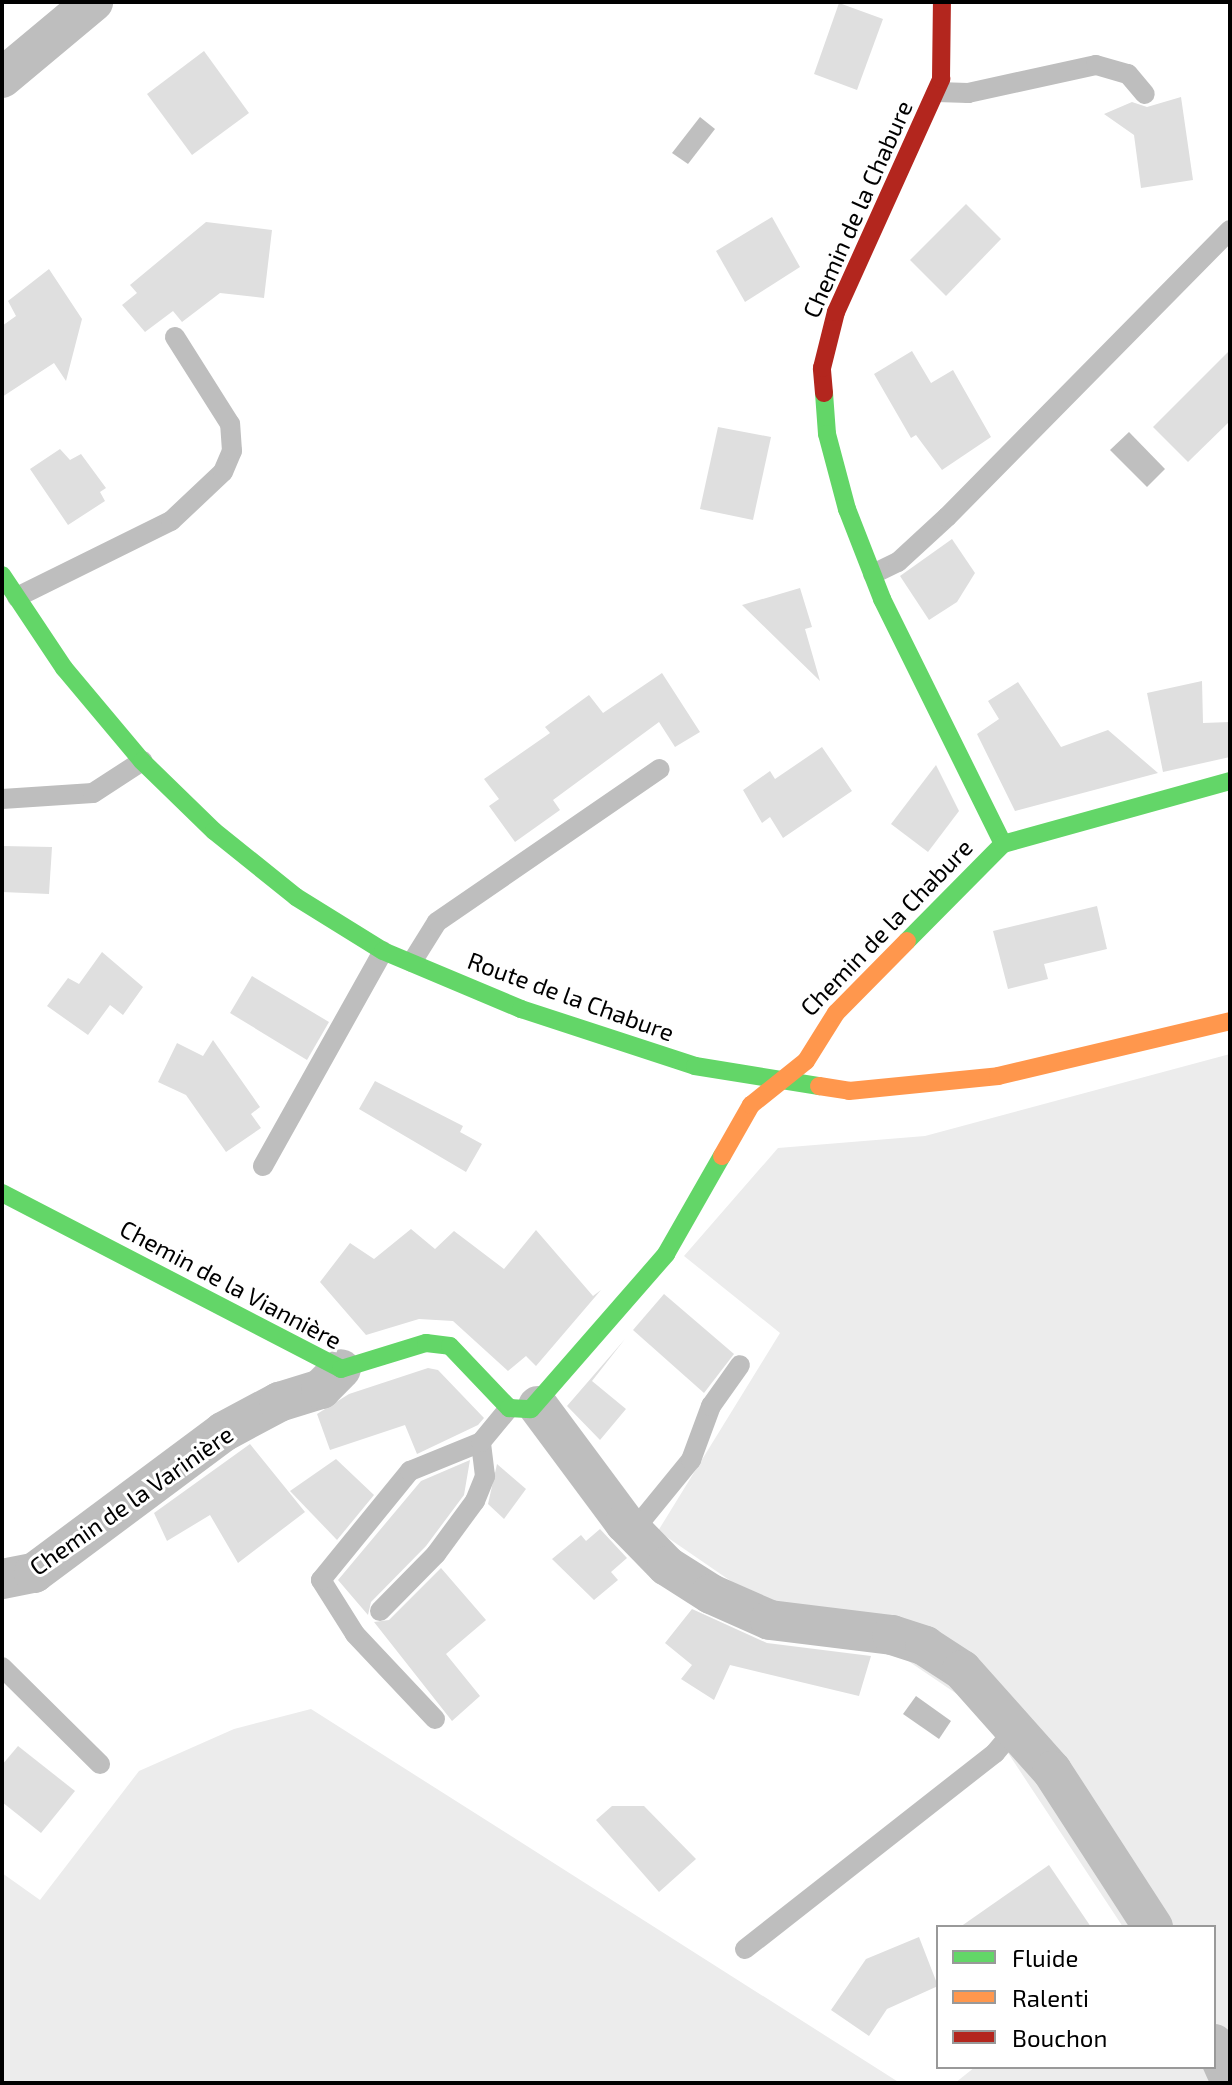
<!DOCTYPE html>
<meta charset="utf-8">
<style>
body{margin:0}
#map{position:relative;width:1232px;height:2085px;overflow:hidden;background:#fff;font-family:"Exo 2",sans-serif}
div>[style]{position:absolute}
.green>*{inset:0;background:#ececec}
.water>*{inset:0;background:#bfbfbf}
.building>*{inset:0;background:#dfdfdf}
.lane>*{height:20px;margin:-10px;padding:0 10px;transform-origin:10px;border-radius:10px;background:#bebebe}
.street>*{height:40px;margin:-20px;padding:0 20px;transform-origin:20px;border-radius:20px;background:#bebebe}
.fast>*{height:18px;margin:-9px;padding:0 9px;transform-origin:9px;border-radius:9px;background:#63d668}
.slow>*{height:18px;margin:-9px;padding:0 9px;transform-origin:9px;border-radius:9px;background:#ff974d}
.jam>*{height:18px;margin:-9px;padding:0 9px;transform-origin:9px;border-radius:9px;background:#b3261e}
span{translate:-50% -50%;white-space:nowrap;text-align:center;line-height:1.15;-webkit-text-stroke:6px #fff;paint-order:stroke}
.street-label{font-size:24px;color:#000}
.frame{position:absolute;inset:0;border:4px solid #000;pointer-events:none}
.legend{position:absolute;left:936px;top:1925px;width:280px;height:144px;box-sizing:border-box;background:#fff;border:2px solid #999;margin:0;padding:10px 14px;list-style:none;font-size:24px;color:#000}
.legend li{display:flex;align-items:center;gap:16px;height:40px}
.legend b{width:40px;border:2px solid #999}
</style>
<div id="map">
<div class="green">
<div style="clip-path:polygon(1230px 1054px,1230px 2083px,955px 2083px,975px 2067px,1214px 2067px,1214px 1927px,1123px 1927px,979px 1709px,892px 1650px,754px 1597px,658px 1531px,780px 1333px,684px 1256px,778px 1148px,925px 1136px)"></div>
<div style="clip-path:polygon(311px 1709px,900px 2083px,2px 2083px,2px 1873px,40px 1900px,139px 1771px,234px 1729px)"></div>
</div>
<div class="water">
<div style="clip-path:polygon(700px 117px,715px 129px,688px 164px,672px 153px)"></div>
<div style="clip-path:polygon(1129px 432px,1165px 469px,1147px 487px,1110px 450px)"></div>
<div style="clip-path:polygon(916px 1696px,951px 1721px,939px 1739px,903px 1714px)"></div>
</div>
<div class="building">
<div style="clip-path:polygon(839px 3px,883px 19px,857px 90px,814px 74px)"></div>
<div style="clip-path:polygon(204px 51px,249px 113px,192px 155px,147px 94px)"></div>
<div style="clip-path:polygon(1181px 97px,1193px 180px,1141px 188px,1134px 135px,1104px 114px,1132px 102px,1147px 107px)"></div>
<div style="clip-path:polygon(966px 204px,1001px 239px,946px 296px,910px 260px)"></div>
<div style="clip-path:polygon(772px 217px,800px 267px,745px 302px,716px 251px)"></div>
<div style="clip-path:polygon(206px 222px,272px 230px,264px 298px,220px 293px,182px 322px,173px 311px,145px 332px,122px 305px,137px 293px,130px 285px)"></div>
<div style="clip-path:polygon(49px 269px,82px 319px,66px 381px,54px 363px,2px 397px,2px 326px,16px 316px,8px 301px)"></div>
<div style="clip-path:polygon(1230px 350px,1230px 421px,1188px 462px,1153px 427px)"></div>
<div style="clip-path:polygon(912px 351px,931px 383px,953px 370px,991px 437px,942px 470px,916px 435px,911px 438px,874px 374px)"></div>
<div style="clip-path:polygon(718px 427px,771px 437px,753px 520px,700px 509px)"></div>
<div style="clip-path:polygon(60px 449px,70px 460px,81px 454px,106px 488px,100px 492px,105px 501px,68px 525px,30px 469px)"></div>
<div style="clip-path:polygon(952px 539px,975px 573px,957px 602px,929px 620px,900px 576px)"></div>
<div style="clip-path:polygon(800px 588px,812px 627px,805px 629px,820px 681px,742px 605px)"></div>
<div style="clip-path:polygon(662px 673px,700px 732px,675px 747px,659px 722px,553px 800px,560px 810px,515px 842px,489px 806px,499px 799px,484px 779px,550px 733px,545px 727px,589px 695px,603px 713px)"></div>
<div style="clip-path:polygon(1202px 681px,1203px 723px,1230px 722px,1230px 757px,1163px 772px,1147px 693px)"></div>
<div style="clip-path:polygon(1018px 682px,1061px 747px,1108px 730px,1158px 773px,1015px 811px,977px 734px,999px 719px,988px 701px)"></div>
<div style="clip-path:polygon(822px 747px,852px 791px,783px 838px,770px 817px,762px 823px,743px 790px,770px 771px,775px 779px)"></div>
<div style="clip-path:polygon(936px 765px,959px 811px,928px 852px,891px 824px)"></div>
<div style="clip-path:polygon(2px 846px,52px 847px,49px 894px,2px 892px)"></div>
<div style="clip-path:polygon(1097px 906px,1107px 949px,1044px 964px,1048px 979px,1008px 989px,993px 931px)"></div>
<div style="clip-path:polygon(102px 952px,143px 987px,123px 1015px,110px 1005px,88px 1035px,47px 1006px,68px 978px,79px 984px)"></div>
<div style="clip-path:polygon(252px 976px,329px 1022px,307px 1060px,230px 1013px)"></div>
<div style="clip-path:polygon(213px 1040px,260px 1107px,251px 1114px,261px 1128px,226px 1152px,186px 1095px,158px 1082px,177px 1043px,203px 1056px)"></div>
<div style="clip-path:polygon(375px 1081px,463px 1126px,460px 1132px,482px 1144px,466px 1172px,359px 1109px)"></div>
<div style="clip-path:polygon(411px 1229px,435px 1249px,454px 1231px,504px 1269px,536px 1230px,593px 1296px,601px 1290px,536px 1366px,526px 1356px,508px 1371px,453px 1321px,419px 1319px,366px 1335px,320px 1282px,350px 1243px,374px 1259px)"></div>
<div style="clip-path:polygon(664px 1294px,734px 1354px,704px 1393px,633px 1330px)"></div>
<div style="clip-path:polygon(625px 1339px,592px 1381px,626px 1409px,600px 1440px,567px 1406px)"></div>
<div style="clip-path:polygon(428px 1368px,438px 1370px,484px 1418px,478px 1425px,417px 1454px,405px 1425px,330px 1450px,317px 1414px,349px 1394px)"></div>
<div style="clip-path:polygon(250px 1444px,305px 1512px,238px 1563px,210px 1515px,167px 1541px,154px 1513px)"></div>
<div style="clip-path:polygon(336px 1459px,374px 1495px,337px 1540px,290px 1491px)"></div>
<div style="clip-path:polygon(470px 1460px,464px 1495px,426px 1546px,371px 1602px,368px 1615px,338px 1580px,421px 1481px)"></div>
<div style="clip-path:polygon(497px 1464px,526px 1489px,504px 1519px,488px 1504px)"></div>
<div style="clip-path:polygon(600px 1529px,627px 1558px,611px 1572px,618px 1580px,594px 1600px,552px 1559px,581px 1535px,586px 1541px)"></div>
<div style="clip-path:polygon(441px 1568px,486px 1620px,446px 1654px,480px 1696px,452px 1721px,374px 1622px,389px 1620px)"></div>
<div style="clip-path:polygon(692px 1609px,767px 1643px,871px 1656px,859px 1696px,730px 1665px,714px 1700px,681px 1679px,692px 1665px,665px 1643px)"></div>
<div style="clip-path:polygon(18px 1746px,75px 1791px,41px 1833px,2px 1802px,2px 1765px)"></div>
<div style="clip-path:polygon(612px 1806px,644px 1806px,696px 1859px,659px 1892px,596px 1820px)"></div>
<div style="clip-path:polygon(1049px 1865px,1091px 1927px,960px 1927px)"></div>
<div style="clip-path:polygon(919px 1937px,938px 1986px,887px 2009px,869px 2036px,831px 2010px,866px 1959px)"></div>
</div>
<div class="lane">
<div style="left:937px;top:92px;width:31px;rotate:2deg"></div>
<div style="left:968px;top:93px;width:131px;rotate:-12.3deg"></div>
<div style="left:1096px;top:65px;width:33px;rotate:16deg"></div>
<div style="left:1128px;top:74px;width:26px;rotate:50deg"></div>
<div style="left:873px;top:574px;width:28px;rotate:-26deg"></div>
<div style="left:898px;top:562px;width:67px;rotate:-42.6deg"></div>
<div style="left:947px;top:517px;width:403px;rotate:-45.4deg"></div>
<div style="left:17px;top:597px;width:172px;rotate:-26.3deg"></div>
<div style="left:171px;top:521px;width:71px;rotate:-43.3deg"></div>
<div style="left:223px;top:472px;width:23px;rotate:-67deg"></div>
<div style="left:232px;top:451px;width:27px;rotate:-94deg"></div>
<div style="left:230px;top:424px;width:103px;rotate:-122.3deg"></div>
<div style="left:2px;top:799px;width:91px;rotate:-3.8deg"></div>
<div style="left:93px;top:793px;width:59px;rotate:-33.1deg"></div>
<div style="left:412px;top:962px;width:47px;rotate:-58deg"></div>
<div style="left:437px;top:922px;width:270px;rotate:-34.5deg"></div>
<div style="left:263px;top:1166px;width:246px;rotate:-60.8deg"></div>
<div style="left:633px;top:1531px;width:92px;rotate:-50.8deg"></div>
<div style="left:691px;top:1460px;width:58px;rotate:-69.7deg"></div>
<div style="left:711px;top:1406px;width:50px;rotate:-54.7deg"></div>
<div style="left:380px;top:1611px;width:80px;rotate:-45.5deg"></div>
<div style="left:436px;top:1554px;width:66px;rotate:-53.7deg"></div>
<div style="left:475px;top:1501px;width:27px;rotate:-68deg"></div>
<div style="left:485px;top:1476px;width:34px;rotate:-97deg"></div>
<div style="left:2px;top:1667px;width:138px;rotate:44.7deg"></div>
<div style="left:435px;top:1719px;width:117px;rotate:-133.3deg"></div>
<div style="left:355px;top:1634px;width:64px;rotate:-122.2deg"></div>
<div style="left:321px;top:1580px;width:141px;rotate:-50.8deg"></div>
<div style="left:410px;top:1471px;width:77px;rotate:-22.2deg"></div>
<div style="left:481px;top:1442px;width:44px;rotate:-50.5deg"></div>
<div style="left:745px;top:1949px;width:318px;rotate:-38.1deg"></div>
<div style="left:995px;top:1753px;width:33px;rotate:-50deg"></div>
</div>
<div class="street">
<div style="left:2px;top:78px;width:119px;rotate:-39.9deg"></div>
<div style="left:538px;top:1406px;width:146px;rotate:53.4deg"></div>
<div style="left:625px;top:1523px;width:60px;rotate:45.7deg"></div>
<div style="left:667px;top:1566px;width:52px;rotate:32.5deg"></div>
<div style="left:711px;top:1594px;width:64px;rotate:23.8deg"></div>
<div style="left:770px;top:1620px;width:123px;rotate:7deg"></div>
<div style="left:892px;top:1635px;width:35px;rotate:18deg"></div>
<div style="left:925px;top:1646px;width:44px;rotate:33deg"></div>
<div style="left:962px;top:1670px;width:135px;rotate:48.3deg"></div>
<div style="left:1052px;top:1771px;width:186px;rotate:57.1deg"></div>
<div style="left:2px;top:1579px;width:33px;rotate:-11deg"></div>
<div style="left:34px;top:1573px;width:236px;rotate:-36.7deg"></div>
<div style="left:223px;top:1432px;width:64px;rotate:-28.2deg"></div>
<div style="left:279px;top:1402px;width:44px;rotate:-17.2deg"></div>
<div style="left:321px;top:1389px;width:28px;rotate:-45deg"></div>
<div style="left:1214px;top:2044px;width:39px;rotate:66deg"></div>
</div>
<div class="fast">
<div style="left:824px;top:393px;width:41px;rotate:85.8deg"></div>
<div style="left:827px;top:434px;width:78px;rotate:75.1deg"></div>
<div style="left:847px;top:509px;width:97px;rotate:68.7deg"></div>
<div style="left:882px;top:599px;width:273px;rotate:63.7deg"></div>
<div style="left:2px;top:575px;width:112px;rotate:56.3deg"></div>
<div style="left:64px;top:668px;width:121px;rotate:50deg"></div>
<div style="left:142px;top:761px;width:100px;rotate:44.2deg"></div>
<div style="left:214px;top:831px;width:105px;rotate:38.8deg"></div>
<div style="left:296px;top:897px;width:102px;rotate:31.8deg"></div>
<div style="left:383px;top:951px;width:150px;rotate:22.8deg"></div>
<div style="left:521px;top:1009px;width:183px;rotate:18.1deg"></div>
<div style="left:695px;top:1066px;width:126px;rotate:9.2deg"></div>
<div style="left:907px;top:941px;width:136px;rotate:-45.3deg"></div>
<div style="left:1003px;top:844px;width:236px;rotate:-15.5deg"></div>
<div style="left:2px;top:1193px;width:382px;rotate:27.4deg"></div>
<div style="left:341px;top:1369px;width:89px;rotate:-17deg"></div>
<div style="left:426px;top:1343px;width:24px;rotate:7deg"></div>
<div style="left:450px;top:1346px;width:86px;rotate:46.4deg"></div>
<div style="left:509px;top:1408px;width:22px;rotate:3deg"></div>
<div style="left:531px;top:1409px;width:206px;rotate:-48.9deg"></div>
<div style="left:666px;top:1254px;width:113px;rotate:-60.3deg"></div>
</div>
<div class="slow">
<div style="left:819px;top:1086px;width:30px;rotate:9deg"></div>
<div style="left:849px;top:1091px;width:150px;rotate:-5.7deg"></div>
<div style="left:998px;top:1076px;width:238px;rotate:-13.3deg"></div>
<div style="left:722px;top:1156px;width:59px;rotate:-60.4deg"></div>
<div style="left:751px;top:1105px;width:70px;rotate:-38.7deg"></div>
<div style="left:806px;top:1061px;width:57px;rotate:-58deg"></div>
<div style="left:836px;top:1013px;width:101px;rotate:-45.4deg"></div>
</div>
<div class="jam">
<div style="left:824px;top:393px;width:25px;rotate:-95deg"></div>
<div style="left:822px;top:368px;width:58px;rotate:-76deg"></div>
<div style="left:836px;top:312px;width:256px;rotate:-65.7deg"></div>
<div style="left:941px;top:79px;width:77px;rotate:-89.3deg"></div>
</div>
<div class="street-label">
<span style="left:857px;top:209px;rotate:-66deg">Chemin de la Chabure</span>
<span style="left:886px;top:927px;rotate:-46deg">Chemin de la Chabure</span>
<span style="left:571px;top:996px;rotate:20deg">Route de la Chabure</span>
<span style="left:231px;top:1284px;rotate:28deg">Chemin de la Viannière</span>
<span style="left:131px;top:1500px;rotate:-35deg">Chemin de la Varinière</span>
</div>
<div class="frame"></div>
<ul class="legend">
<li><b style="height:10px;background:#63d668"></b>Fluide</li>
<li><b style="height:10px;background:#ff974d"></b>Ralenti</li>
<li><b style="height:10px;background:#b3261e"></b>Bouchon</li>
</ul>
</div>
